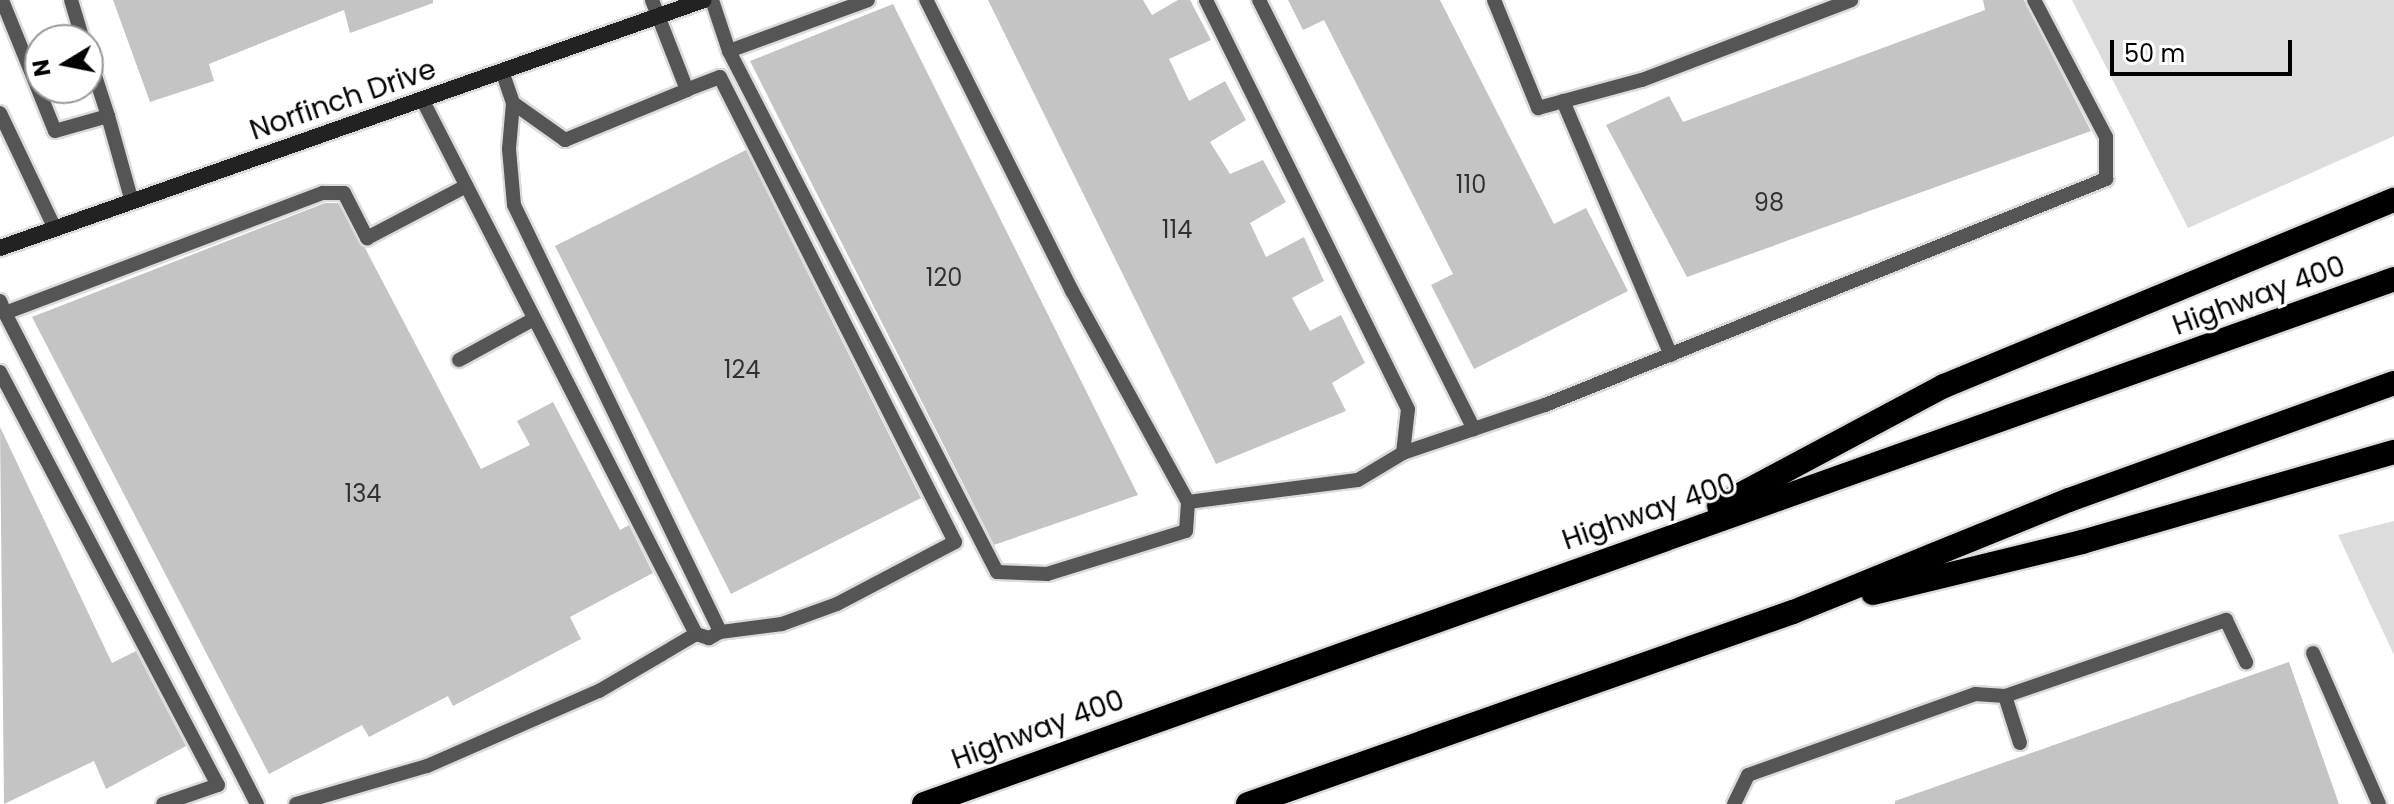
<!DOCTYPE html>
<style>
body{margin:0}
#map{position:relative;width:2394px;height:804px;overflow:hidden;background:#fff;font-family:Poppins,sans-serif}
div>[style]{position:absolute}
.green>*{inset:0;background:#dcdcdc}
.building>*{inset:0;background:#c4c4c4}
.roads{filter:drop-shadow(2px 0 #dbdbdb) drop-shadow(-2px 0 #dbdbdb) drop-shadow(0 2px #dbdbdb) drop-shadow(0 -2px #dbdbdb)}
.lane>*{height:14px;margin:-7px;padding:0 7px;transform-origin:7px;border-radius:7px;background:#555}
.secondary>*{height:16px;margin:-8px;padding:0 8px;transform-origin:8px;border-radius:8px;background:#222}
.highway>*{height:24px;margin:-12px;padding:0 12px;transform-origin:12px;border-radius:12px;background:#000}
span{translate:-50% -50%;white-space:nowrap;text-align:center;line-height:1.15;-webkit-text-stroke:6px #fff;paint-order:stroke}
.number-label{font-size:24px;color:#313131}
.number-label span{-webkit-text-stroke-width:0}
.street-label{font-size:28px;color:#000}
.north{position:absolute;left:24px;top:24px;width:80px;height:80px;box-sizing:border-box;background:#fff;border:2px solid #999;border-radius:50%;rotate:260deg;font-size:22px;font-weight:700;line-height:32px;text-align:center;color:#000}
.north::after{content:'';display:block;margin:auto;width:28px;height:36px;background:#000;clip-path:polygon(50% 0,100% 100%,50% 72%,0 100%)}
.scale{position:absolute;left:2110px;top:40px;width:182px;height:36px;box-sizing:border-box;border:4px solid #000;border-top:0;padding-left:10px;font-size:24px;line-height:28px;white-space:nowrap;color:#000;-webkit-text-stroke:6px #fff;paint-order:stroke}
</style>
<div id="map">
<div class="green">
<div style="clip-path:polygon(2072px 0,2394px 0,2394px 136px,2188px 228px)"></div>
<div style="clip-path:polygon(2394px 521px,2394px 655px,2338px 535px)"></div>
</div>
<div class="building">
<div style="clip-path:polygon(113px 0,433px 0,433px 3px,350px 33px,344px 10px,209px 64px,214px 81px,150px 102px)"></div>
<div style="clip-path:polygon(988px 0,1143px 0,1152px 15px,1178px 0,1190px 0,1211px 40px,1169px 59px,1189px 101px,1225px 81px,1246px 120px,1210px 142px,1230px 174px,1263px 160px,1286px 202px,1250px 223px,1266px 257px,1304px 237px,1324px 281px,1292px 298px,1310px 331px,1341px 315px,1365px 363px,1332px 383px,1346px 411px,1216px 464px)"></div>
<div style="clip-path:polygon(1288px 0,1440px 0,1554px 224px,1586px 208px,1628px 291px,1474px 369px,1431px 285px,1453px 274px,1324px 20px,1303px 30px)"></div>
<div style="clip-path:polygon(1983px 0,2024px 0,2091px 131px,1687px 277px,1606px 125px,1669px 96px,1683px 122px,1985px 10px)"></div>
<div style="clip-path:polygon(893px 4px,1138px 495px,994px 545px,750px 61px)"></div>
<div style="clip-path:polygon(746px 150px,921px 498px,731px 594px,555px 246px)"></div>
<div style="clip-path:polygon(325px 203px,338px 203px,365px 248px,481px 469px,530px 445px,517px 421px,553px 402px,620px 530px,629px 525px,653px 573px,570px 617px,581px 639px,453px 706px,448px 696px,369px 737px,362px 725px,269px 774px,32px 317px)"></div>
<div style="clip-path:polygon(0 427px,112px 663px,136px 651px,186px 746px,106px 789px,94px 761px,4px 804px)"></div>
<div style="clip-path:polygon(2289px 662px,2339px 804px,1895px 804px,1895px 801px)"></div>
</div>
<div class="roads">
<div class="lane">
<div style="left:2px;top:0;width:141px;rotate:68deg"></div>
<div style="left:55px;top:131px;width:55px;rotate:-15.8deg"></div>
<div style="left:108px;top:116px;width:89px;rotate:74.4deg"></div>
<div style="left:71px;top:0;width:42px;rotate:73.3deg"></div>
<div style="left:712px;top:0;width:54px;rotate:71.6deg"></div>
<div style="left:729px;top:51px;width:586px;rotate:62.78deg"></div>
<div style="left:997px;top:572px;width:50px;rotate:2.3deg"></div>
<div style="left:1047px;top:574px;width:145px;rotate:-17.2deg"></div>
<div style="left:1186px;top:531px;width:29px;rotate:-86deg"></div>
<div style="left:1188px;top:502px;width:241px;rotate:-118.8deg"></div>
<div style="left:1072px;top:291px;width:326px;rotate:-116.6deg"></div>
<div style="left:1259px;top:0;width:480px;rotate:63.4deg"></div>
<div style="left:1494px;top:0;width:117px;rotate:67.8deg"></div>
<div style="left:1538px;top:108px;width:108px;rotate:-15.1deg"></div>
<div style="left:1642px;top:80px;width:224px;rotate:-20.9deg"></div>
<div style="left:729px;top:51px;width:148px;rotate:-20.1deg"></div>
<div style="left:88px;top:54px;width:65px;rotate:72.1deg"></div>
<div style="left:502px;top:71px;width:34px;rotate:71deg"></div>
<div style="left:513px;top:103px;width:46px;rotate:95deg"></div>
<div style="left:509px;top:149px;width:56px;rotate:84.9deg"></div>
<div style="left:514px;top:205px;width:474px;rotate:64.2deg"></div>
<div style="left:720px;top:632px;width:13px;rotate:151deg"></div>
<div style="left:709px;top:638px;width:14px;rotate:-163deg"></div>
<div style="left:686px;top:90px;width:36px;rotate:-21deg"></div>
<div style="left:720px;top:77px;width:521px;rotate:63.19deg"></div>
<div style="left:955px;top:542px;width:133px;rotate:152.3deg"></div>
<div style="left:837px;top:604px;width:59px;rotate:160deg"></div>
<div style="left:782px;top:624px;width:63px;rotate:172.6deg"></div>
<div style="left:1563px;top:101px;width:276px;rotate:67deg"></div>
<div style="left:513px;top:103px;width:64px;rotate:35.4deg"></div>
<div style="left:565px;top:140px;width:132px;rotate:-22.3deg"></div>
<div style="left:687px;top:90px;width:97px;rotate:-111.3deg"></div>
<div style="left:0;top:113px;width:128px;rotate:64.6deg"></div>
<div style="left:0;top:301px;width:13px;rotate:67deg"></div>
<div style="left:5px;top:313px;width:340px;rotate:-20.7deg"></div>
<div style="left:323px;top:193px;width:21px"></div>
<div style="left:344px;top:193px;width:51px;rotate:62.9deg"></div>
<div style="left:367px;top:238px;width:112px;rotate:-27.7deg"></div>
<div style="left:5px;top:313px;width:552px;rotate:62.83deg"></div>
<div style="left:459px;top:360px;width:85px;rotate:-28.7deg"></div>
<div style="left:0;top:372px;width:467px;rotate:62.2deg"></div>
<div style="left:218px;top:785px;width:58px;rotate:160.9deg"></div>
<div style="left:1403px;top:453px;width:150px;rotate:-18.7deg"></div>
<div style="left:1545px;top:405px;width:605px;rotate:-21.94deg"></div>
<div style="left:2106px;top:179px;width:42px;rotate:-90deg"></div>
<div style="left:2106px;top:137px;width:155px;rotate:-117.7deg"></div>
<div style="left:1188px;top:502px;width:171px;rotate:-7.4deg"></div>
<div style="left:1358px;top:480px;width:52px;rotate:-31deg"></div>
<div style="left:1403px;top:453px;width:44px;rotate:-83.5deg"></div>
<div style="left:1408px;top:409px;width:456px;rotate:-116.3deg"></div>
<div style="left:2313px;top:653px;width:165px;rotate:66.4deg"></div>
<div style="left:2020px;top:743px;width:49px;rotate:-107.7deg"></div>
<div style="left:2005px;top:696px;width:234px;rotate:-19deg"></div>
<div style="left:2226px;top:620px;width:47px;rotate:64.5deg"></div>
<div style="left:296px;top:804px;width:136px;rotate:-16.2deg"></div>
<div style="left:427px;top:766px;width:188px;rotate:-23.6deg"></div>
<div style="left:599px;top:691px;width:113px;rotate:-30.4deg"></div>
<div style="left:696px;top:634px;width:601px;rotate:-117.12deg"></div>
<div style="left:1734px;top:804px;width:32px;rotate:-64deg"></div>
<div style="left:1748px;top:775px;width:241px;rotate:-19.6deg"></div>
<div style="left:1975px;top:694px;width:30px;rotate:4deg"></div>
</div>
<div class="secondary">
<div style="left:0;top:248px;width:746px;rotate:-19.41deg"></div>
</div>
<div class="highway">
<div style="left:1719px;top:506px;width:255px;rotate:-28.1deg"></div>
<div style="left:1944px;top:386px;width:487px;rotate:-22.5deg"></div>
<div style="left:1873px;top:593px;width:215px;rotate:-13.7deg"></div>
<div style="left:2082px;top:542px;width:325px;rotate:-16.1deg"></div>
<div style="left:924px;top:804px;width:1561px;rotate:-19.65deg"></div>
<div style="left:1248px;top:804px;width:578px;rotate:-19.41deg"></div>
<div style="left:1793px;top:612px;width:298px;rotate:-22.1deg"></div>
<div style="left:2069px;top:500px;width:345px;rotate:-19.8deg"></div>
</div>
</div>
<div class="number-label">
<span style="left:1471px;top:185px">110</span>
<span style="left:1769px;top:203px">98</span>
<span style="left:1177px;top:230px">114</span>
<span style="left:944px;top:278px">120</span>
<span style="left:742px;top:370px">124</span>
<span style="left:363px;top:494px">134</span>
</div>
<div class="street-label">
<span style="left:343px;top:100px;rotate:-19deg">Norfinch Drive</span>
<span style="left:2259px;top:296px;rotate:-20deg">Highway 400</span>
<span style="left:1649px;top:512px;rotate:-19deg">Highway 400</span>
<span style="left:1038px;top:730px;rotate:-20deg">Highway 400</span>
</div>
<div class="north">N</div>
<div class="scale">50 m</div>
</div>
